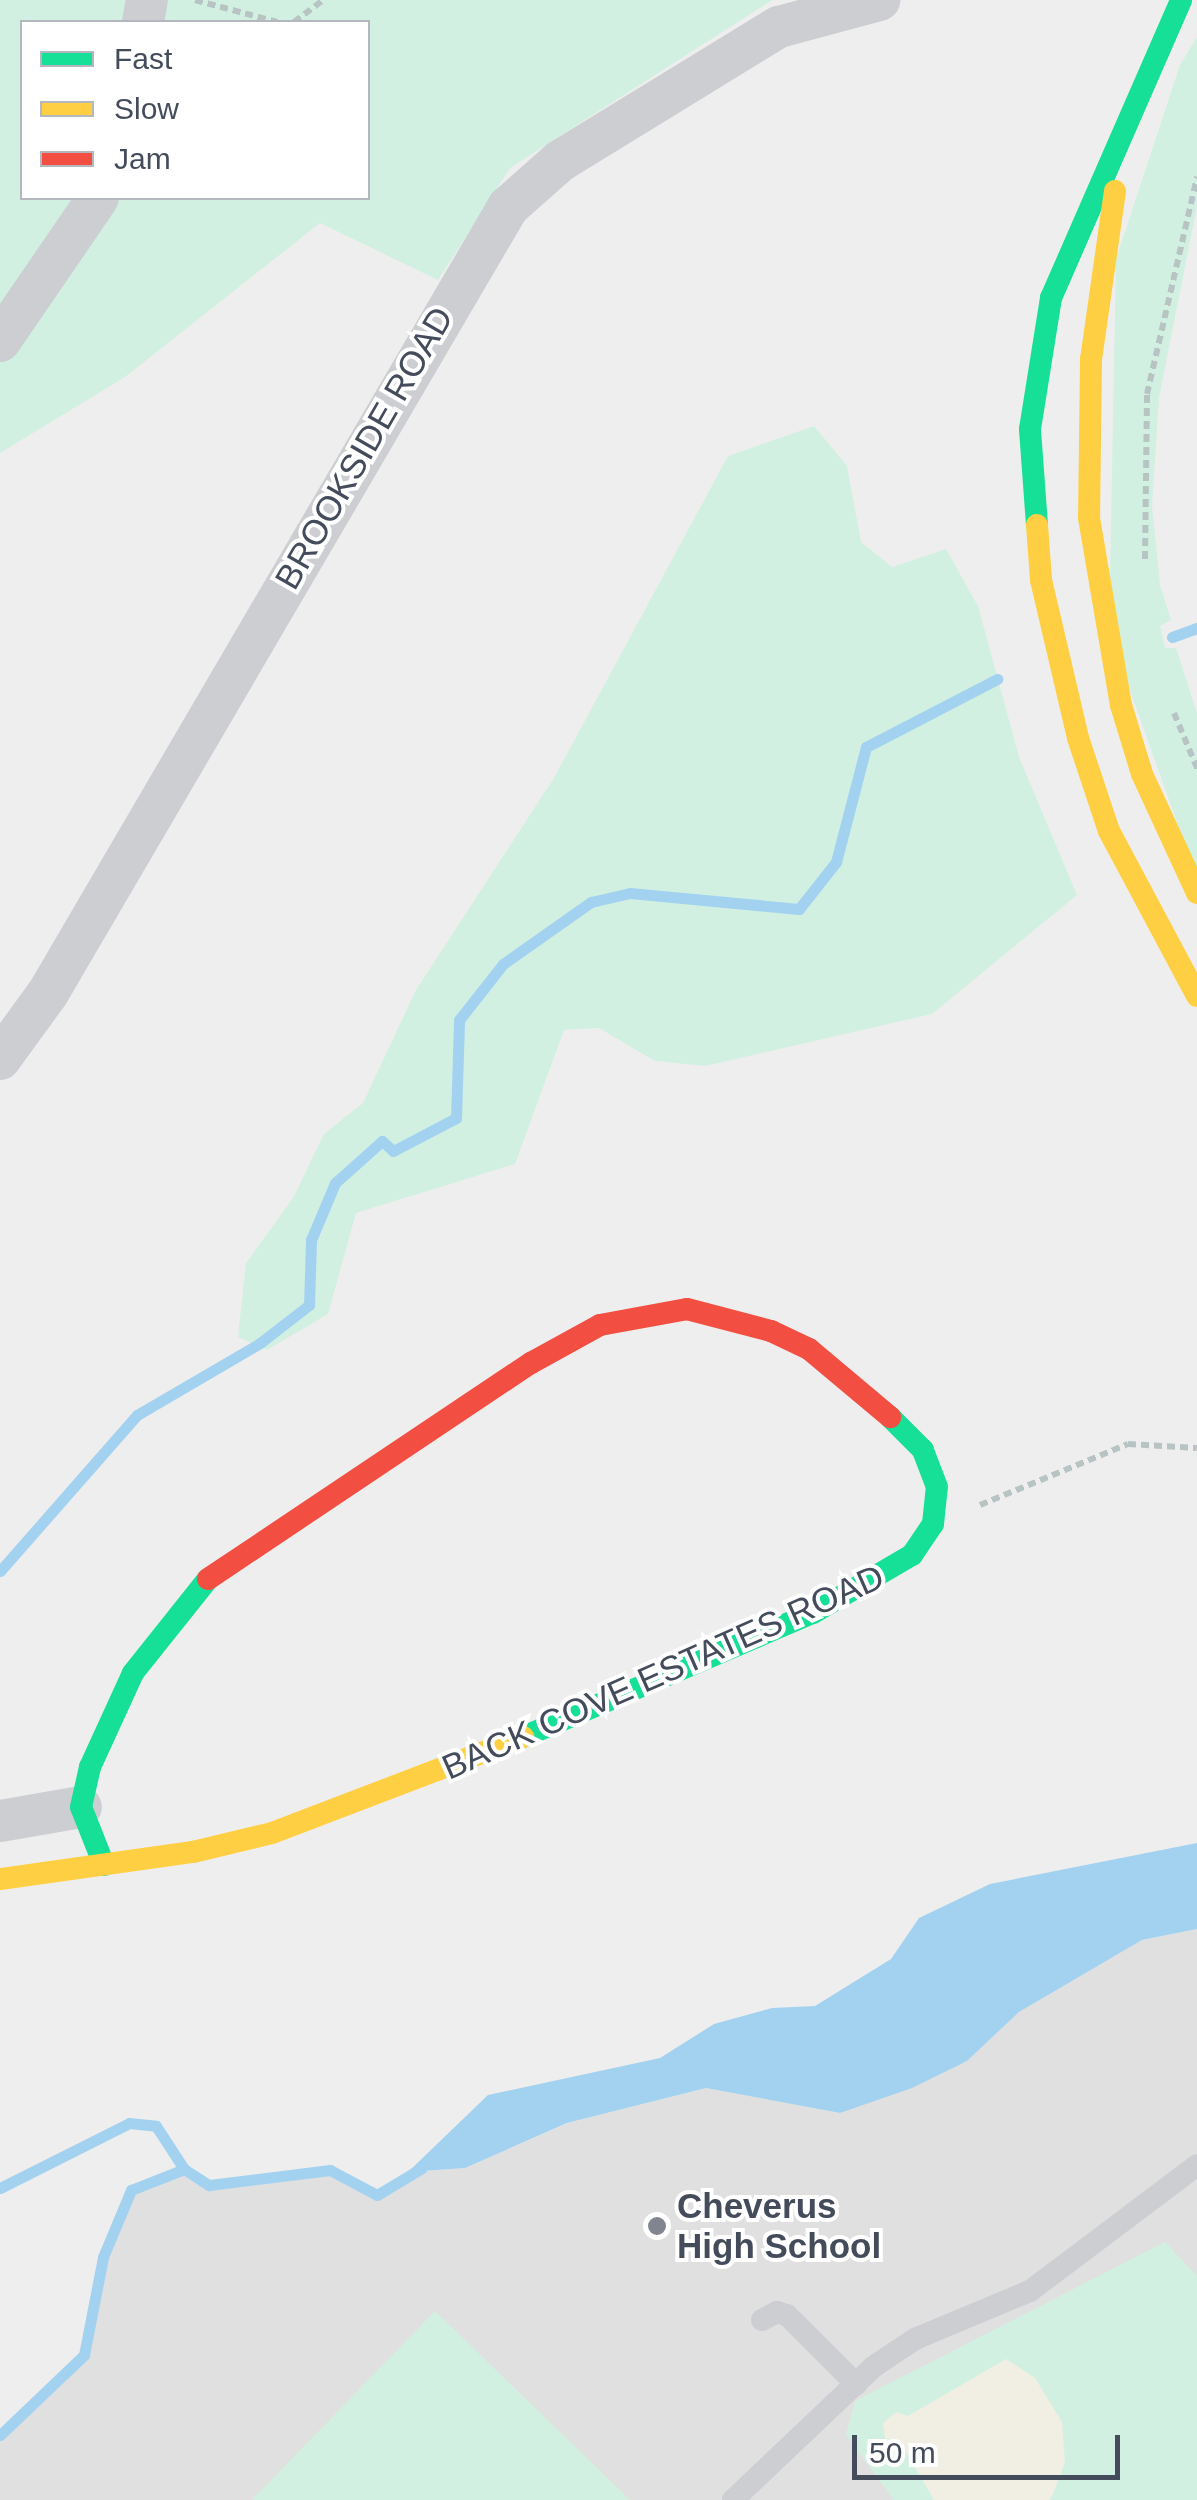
<!DOCTYPE html>
<style>
body{margin:0}
#map{position:relative;width:1197px;height:2500px;overflow:hidden;background:#efeeee;font-family:Helvetica,sans-serif}
div>[style]{position:absolute}
.education>*{inset:0;background:#e0e0e0}
.green>*{inset:0;background:#d1f0e2}
.sand>*{inset:0;background:#f1efe4}
.water>*{inset:0;background:#a3d2f0}
.stream>*{height:11px;margin:-5.5px;padding:0 5.5px;transform-origin:5.5px;border-radius:5.5px;background:#a3d2f0}
.path>*{height:6px;margin-top:-3px;transform-origin:0;background:repeating-linear-gradient(90deg,#b7c4c3 0 8px,transparent 0 13px)}
.lane>*{height:22px;margin:-11px;padding:0 11px;transform-origin:11px;border-radius:11px;background:#ccced2}
.street>*{height:42px;margin:-21px;padding:0 21px;transform-origin:21px;border-radius:21px;background:#ccced2}
.fast>*{height:22px;margin:-11px;padding:0 11px;transform-origin:11px;border-radius:11px;background:#16e098}
.slow>*{height:22px;margin:-11px;padding:0 11px;transform-origin:11px;border-radius:11px;background:#ffcf43}
.jam>*{height:22px;margin:-11px;padding:0 11px;transform-origin:11px;border-radius:11px;background:#f24e42}
.dots>*{width:28px;height:28px;translate:-50% -50%;box-sizing:border-box;border:5px solid #fff;border-radius:50%}
span{translate:-50% -50%;white-space:nowrap;text-align:center;line-height:1.15;-webkit-text-stroke:8px #fff;paint-order:stroke}
.street-label{font-size:35px;color:#444c5c}
.poi-label{font-size:35px;color:#444c5c;font-weight:700}
.left{translate:0 -50%;text-align:left}
.legend{position:absolute;left:20px;top:20px;width:350px;height:180px;box-sizing:border-box;background:#fff;border:2px solid #b4b7be;margin:0;padding:12px 18px;list-style:none;font-size:30px;color:#444c5c}
.legend li{display:flex;align-items:center;gap:20px;height:50px}
.legend b{width:50px;border:2px solid #b4b7be}
.scale{position:absolute;left:852px;top:2435px;width:268px;height:45px;box-sizing:border-box;border:5px solid #444c5c;border-top:0;padding-left:12px;font-size:30px;line-height:35px;white-space:nowrap;color:#444c5c;-webkit-text-stroke:8px #fff;paint-order:stroke}
</style>
<div id="map">
<div class="education">
<div style="clip-path:polygon(1197px 1929px,1197px 2500px,0 2500px,0 2434px,84px 2355px,103px 2257px,131px 2190px,184px 2169px,209px 2185px,330px 2170px,377px 2194px,408px 2172px,465px 2168px,568px 2123px,706px 2088px,840px 2113px,967px 2061px,1019px 2012px,1142px 1940px)"></div>
</div>
<div class="green">
<div style="clip-path:polygon(evenodd,0 0,772px 0,510px 168px,438px 280px,320px 223px,125px 377px,0 453px,0 0,22px 22px,368px 22px,368px 198px,22px 198px,22px 22px)"></div>
<div style="clip-path:polygon(1197px 37px,1197px 206px,1159px 398px,1152px 506px,1160px 585px,1171px 620px,1160px 626px,1165px 648px,1176px 648px,1197px 713px,1197px 879px,1109px 631px,1116px 259px,1180px 65px)"></div>
<div style="clip-path:polygon(814px 426px,847px 466px,861px 542px,892px 567px,946px 549px,978px 606px,1019px 757px,1077px 895px,932px 1014px,705px 1066px,655px 1061px,599px 1028px,564px 1030px,515px 1164px,356px 1213px,328px 1314px,267px 1350px,238px 1337px,246px 1263px,293px 1198px,324px 1134px,363px 1103px,416px 990px,554px 778px,728px 456px)"></div>
<div style="clip-path:polygon(1165px 2242px,1197px 2276px,1197px 2500px,894px 2500px,846px 2435px,855px 2401px)"></div>
<div style="clip-path:polygon(435px 2311px,630px 2500px,252px 2500px)"></div>
</div>
<div class="sand">
<div style="clip-path:polygon(1006px 2359px,1035px 2378px,1062px 2422px,1065px 2462px,1053px 2494px,1049px 2500px,934px 2500px,902px 2445px,885px 2438px,883px 2423px,896px 2412px,908px 2416px)"></div>
</div>
<div class="water">
<div style="clip-path:polygon(1197px 1843px,1197px 1929px,1142px 1940px,1019px 2012px,967px 2061px,912px 2088px,840px 2113px,706px 2088px,567px 2123px,465px 2168px,408px 2172px,488px 2095px,660px 2058px,714px 2024px,772px 2008px,815px 2006px,891px 1959px,919px 1918px,990px 1884px)"></div>
</div>
<div class="stream">
<div style="left:1172px;top:637px;width:27px;rotate:-20deg"></div>
<div style="left:0;top:1571px;width:208px;rotate:-48.7deg"></div>
<div style="left:137px;top:1415px;width:143px;rotate:-30.3deg"></div>
<div style="left:260px;top:1343px;width:62px;rotate:-37.8deg"></div>
<div style="left:309px;top:1305px;width:65px;rotate:-88.2deg"></div>
<div style="left:311px;top:1240px;width:62px;rotate:-67.2deg"></div>
<div style="left:335px;top:1183px;width:63px;rotate:-41.8deg"></div>
<div style="left:382px;top:1141px;width:15px;rotate:42deg"></div>
<div style="left:393px;top:1151px;width:71px;rotate:-27.6deg"></div>
<div style="left:456px;top:1118px;width:98px;rotate:-88.2deg"></div>
<div style="left:459px;top:1020px;width:71px;rotate:-51.8deg"></div>
<div style="left:503px;top:964px;width:108px;rotate:-35.2deg"></div>
<div style="left:591px;top:902px;width:40px;rotate:-13deg"></div>
<div style="left:630px;top:893px;width:170px;rotate:5.4deg"></div>
<div style="left:799px;top:909px;width:60px;rotate:-51.8deg"></div>
<div style="left:836px;top:862px;width:119px;rotate:-75.4deg"></div>
<div style="left:866px;top:747px;width:148px;rotate:-27.4deg"></div>
<div style="left:0;top:2188px;width:144px;rotate:-26.7deg"></div>
<div style="left:129px;top:2123px;width:27px;rotate:6deg"></div>
<div style="left:156px;top:2126px;width:51px;rotate:56.9deg"></div>
<div style="left:184px;top:2169px;width:30px;rotate:33deg"></div>
<div style="left:209px;top:2185px;width:122px;rotate:-7.1deg"></div>
<div style="left:330px;top:2170px;width:53px;rotate:28deg"></div>
<div style="left:377px;top:2195px;width:52px;rotate:-31deg"></div>
<div style="left:0;top:2435px;width:116px;rotate:-43.6deg"></div>
<div style="left:84px;top:2355px;width:100px;rotate:-79deg"></div>
<div style="left:103px;top:2257px;width:73px;rotate:-67.3deg"></div>
<div style="left:131px;top:2190px;width:57px;rotate:-21.6deg"></div>
</div>
<div class="path">
<div style="left:195px;top:0;width:85px;rotate:15deg"></div>
<div style="left:294px;top:22px;width:36px;rotate:-37deg"></div>
<div style="left:1145px;top:559px;width:165px;rotate:-89.3deg"></div>
<div style="left:1147px;top:394px;width:223px;rotate:-77deg"></div>
<div style="left:1174px;top:713px;width:60px;rotate:67.3deg"></div>
<div style="left:980px;top:1505px;width:160px;rotate:-22.4deg"></div>
<div style="left:1128px;top:1444px;width:69px;rotate:3.3deg"></div>
</div>
<div class="lane">
<div style="left:762px;top:2320px;width:17px;rotate:-28deg"></div>
<div style="left:777px;top:2312px;width:10px;rotate:17deg"></div>
<div style="left:787px;top:2315px;width:98px;rotate:45deg"></div>
<div style="left:733px;top:2500px;width:193px;rotate:-43.5deg"></div>
<div style="left:873px;top:2367px;width:50px;rotate:-33.7deg"></div>
<div style="left:915px;top:2339px;width:125px;rotate:-22.7deg"></div>
<div style="left:1030px;top:2291px;width:209px;rotate:-37deg"></div>
</div>
<div class="street">
<div style="left:143px;top:22px;width:22px;rotate:-80deg"></div>
<div style="left:0;top:341px;width:173px;rotate:-55.6deg"></div>
<div style="left:0;top:1059px;width:82px;rotate:-54deg"></div>
<div style="left:48px;top:993px;width:911px;rotate:-59.66deg"></div>
<div style="left:508px;top:207px;width:69px;rotate:-41.5deg"></div>
<div style="left:560px;top:161px;width:257px;rotate:-31.5deg"></div>
<div style="left:779px;top:27px;width:104px;rotate:-15.1deg"></div>
<div style="left:0;top:1821px;width:82px;rotate:-9.8deg"></div>
</div>
<div class="fast">
<div style="left:1037px;top:525px;width:96px;rotate:-94.2deg"></div>
<div style="left:1030px;top:429px;width:133px;rotate:-80.9deg"></div>
<div style="left:1051px;top:298px;width:325px;rotate:-66.4deg"></div>
<div style="left:523px;top:1737px;width:315px;rotate:-23.2deg"></div>
<div style="left:813px;top:1613px;width:115px;rotate:-30.4deg"></div>
<div style="left:912px;top:1555px;width:37px;rotate:-56deg"></div>
<div style="left:933px;top:1524px;width:37px;rotate:-84deg"></div>
<div style="left:937px;top:1487px;width:40px;rotate:-111deg"></div>
<div style="left:923px;top:1450px;width:47px;rotate:-135deg"></div>
<div style="left:104px;top:1865px;width:62px;rotate:-111.6deg"></div>
<div style="left:81px;top:1807px;width:41px;rotate:-77.3deg"></div>
<div style="left:90px;top:1767px;width:103px;rotate:-65.4deg"></div>
<div style="left:133px;top:1673px;width:120px;rotate:-51.4deg"></div>
</div>
<div class="slow">
<div style="left:1115px;top:191px;width:170px;rotate:98.1deg"></div>
<div style="left:1091px;top:359px;width:159px;rotate:90.7deg"></div>
<div style="left:1089px;top:518px;width:190px;rotate:80.3deg"></div>
<div style="left:1121px;top:705px;width:72px;rotate:73.1deg"></div>
<div style="left:1142px;top:774px;width:131px;rotate:65.2deg"></div>
<div style="left:1037px;top:525px;width:55px;rotate:85.8deg"></div>
<div style="left:1041px;top:580px;width:162px;rotate:76.8deg"></div>
<div style="left:1078px;top:738px;width:98px;rotate:71.6deg"></div>
<div style="left:1109px;top:831px;width:187px;rotate:61.9deg"></div>
<div style="left:0;top:1879px;width:195px;rotate:-8deg"></div>
<div style="left:193px;top:1852px;width:81px;rotate:-13.5deg"></div>
<div style="left:272px;top:1833px;width:269px;rotate:-20.9deg"></div>
</div>
<div class="jam">
<div style="left:208px;top:1579px;width:389px;rotate:-33.8deg"></div>
<div style="left:531px;top:1363px;width:79px;rotate:-28.8deg"></div>
<div style="left:600px;top:1325px;width:88px;rotate:-10.4deg"></div>
<div style="left:687px;top:1309px;width:87px;rotate:14.7deg"></div>
<div style="left:771px;top:1331px;width:42px;rotate:25.3deg"></div>
<div style="left:809px;top:1349px;width:106px;rotate:40deg"></div>
</div>
<div class="dots">
<div style="left:657px;top:2226px;background:#80858f"></div>
</div>
<div class="street-label">
<span style="left:364px;top:448px;rotate:-60deg">BROOKSIDE ROAD</span>
<span style="left:663px;top:1672px;rotate:-24deg">BACK COVE ESTATES ROAD</span>
</div>
<div class="poi-label">
<span class="left" style="left:677px;top:2226px">Cheverus<br>High School</span>
</div>
<ul class="legend">
<li><b style="height:12px;background:#16e098"></b>Fast</li>
<li><b style="height:12px;background:#ffcf43"></b>Slow</li>
<li><b style="height:12px;background:#f24e42"></b>Jam</li>
</ul>
<div class="scale">50 m</div>
</div>
